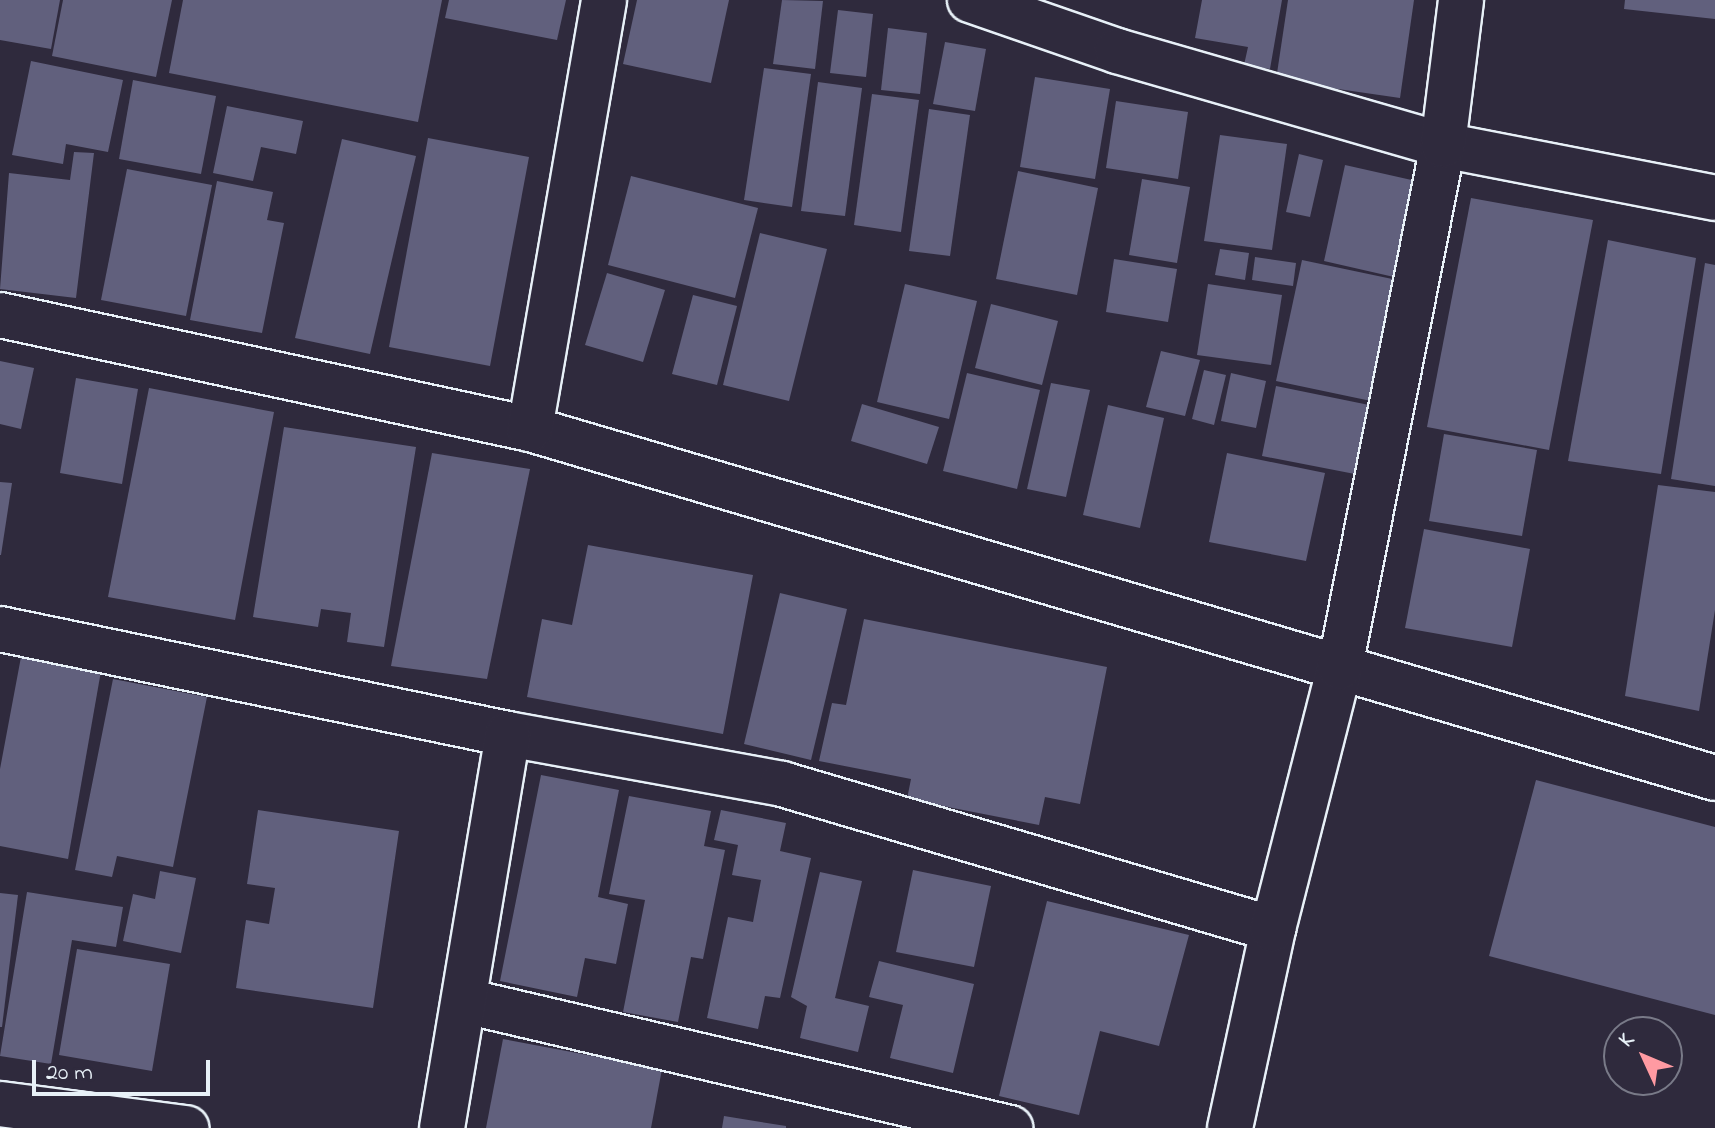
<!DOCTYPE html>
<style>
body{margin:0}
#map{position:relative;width:1715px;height:1128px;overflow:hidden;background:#2f2a3d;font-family:"Indie Flower",sans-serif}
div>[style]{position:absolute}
.building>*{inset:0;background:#61607d}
.roads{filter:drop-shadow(2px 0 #e8f1f8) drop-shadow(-2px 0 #e8f1f8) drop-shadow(0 2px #e8f1f8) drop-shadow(0 -2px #e8f1f8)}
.minor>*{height:44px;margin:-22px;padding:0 22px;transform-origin:22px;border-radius:22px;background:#2f2a3d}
span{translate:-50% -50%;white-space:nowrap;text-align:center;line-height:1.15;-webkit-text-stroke:6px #2f2a3d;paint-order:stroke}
.north{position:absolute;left:1603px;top:1016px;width:80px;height:80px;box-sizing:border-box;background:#2f2a3d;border:2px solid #797a88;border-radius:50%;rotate:314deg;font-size:22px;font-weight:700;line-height:32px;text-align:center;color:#e8f1f8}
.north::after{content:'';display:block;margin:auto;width:28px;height:36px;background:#ff9aa2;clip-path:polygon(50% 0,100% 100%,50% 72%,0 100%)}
.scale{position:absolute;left:32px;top:1060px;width:178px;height:36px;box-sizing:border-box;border:4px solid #e8f1f8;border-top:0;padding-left:10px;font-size:24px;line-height:28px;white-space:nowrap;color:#e8f1f8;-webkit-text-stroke:6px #2f2a3d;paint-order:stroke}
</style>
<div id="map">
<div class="building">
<div style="clip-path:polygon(0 0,60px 0,51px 49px,0 40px)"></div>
<div style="clip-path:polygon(63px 0,172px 0,156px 77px,52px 56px)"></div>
<div style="clip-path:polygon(183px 0,442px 0,418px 122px,169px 73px)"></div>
<div style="clip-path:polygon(449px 0,566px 0,557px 40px,445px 18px)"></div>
<div style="clip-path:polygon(637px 0,729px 0,711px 83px,623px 64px)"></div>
<div style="clip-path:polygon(782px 0,823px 1px,815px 69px,773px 64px)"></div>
<div style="clip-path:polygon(1202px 0,1282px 0,1270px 69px,1244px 65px,1248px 47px,1195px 38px)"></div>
<div style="clip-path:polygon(1288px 0,1414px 0,1400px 98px,1276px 80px)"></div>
<div style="clip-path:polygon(1625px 0,1715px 0,1715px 19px,1624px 9px)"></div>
<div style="clip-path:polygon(838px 10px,873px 14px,866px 77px,830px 73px)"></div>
<div style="clip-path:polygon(888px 28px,927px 33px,920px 94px,881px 90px)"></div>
<div style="clip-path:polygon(945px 42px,986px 49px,975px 111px,933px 104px)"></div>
<div style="clip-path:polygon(31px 61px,123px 80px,108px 152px,66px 144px,63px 164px,12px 155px)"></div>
<div style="clip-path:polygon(764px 68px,811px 74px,792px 207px,744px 200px)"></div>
<div style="clip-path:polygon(1035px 77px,1110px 89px,1095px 179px,1020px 167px)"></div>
<div style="clip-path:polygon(133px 80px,216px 96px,201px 174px,119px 159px)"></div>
<div style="clip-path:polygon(818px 82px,862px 88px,845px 216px,801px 211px)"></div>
<div style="clip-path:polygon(872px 94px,919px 100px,901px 232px,854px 225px)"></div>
<div style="clip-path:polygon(1116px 101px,1188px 112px,1178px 179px,1106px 168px)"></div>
<div style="clip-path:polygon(227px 106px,303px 121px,296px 154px,261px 147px,253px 181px,213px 173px)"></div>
<div style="clip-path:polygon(929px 109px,970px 115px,950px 256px,909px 251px)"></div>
<div style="clip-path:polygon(1220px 135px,1287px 144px,1272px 250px,1204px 241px)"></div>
<div style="clip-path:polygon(428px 138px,529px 157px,490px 366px,389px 347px)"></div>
<div style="clip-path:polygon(342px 139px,416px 156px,370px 354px,295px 338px)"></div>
<div style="clip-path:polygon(74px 152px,94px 153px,76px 298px,0 289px,9px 173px,70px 180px)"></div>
<div style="clip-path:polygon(1299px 154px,1323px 160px,1310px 217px,1286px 212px)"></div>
<div style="clip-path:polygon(1345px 165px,1416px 181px,1394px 277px,1324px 261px)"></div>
<div style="clip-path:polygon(127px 169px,212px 185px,186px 316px,101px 300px)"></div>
<div style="clip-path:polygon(1018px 171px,1098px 188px,1077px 295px,996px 279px)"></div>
<div style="clip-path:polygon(631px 176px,758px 208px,735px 298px,608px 265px)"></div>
<div style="clip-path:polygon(1142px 179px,1190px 187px,1177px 263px,1129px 255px)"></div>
<div style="clip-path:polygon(217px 181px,273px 192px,267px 220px,284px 223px,262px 333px,190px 320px)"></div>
<div style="clip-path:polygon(1471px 198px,1593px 220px,1549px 450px,1427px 427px)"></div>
<div style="clip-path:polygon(760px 233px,827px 249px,789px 401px,723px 385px)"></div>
<div style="clip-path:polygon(1608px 240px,1696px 258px,1661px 474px,1568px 461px)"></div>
<div style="clip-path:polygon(1220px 249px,1249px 253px,1245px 280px,1215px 275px)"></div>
<div style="clip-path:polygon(1255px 257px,1296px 263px,1293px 286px,1252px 280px)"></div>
<div style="clip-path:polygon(1114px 259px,1177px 269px,1168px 322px,1106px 312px)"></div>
<div style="clip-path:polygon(1302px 260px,1397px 280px,1371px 401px,1276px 381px)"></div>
<div style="clip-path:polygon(1705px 263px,1715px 265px,1715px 486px,1671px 479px)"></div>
<div style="clip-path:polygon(607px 273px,665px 290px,643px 362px,585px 345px)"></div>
<div style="clip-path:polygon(905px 284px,977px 301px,949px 419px,877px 402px)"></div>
<div style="clip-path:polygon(1208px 284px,1282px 295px,1271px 365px,1197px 355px)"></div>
<div style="clip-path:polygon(693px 295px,737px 306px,717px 385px,672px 374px)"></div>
<div style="clip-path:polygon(991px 304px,1058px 321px,1042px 385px,975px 368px)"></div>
<div style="clip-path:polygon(1161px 351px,1200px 360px,1185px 416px,1146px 407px)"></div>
<div style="clip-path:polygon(0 361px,34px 368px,21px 429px,0 424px)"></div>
<div style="clip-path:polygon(1204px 370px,1226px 375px,1214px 425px,1192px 419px)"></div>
<div style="clip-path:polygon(967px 373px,1040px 390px,1017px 489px,943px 471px)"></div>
<div style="clip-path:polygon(1231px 373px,1266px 381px,1256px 428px,1221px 421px)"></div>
<div style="clip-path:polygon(76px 378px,138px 389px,122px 484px,60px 473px)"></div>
<div style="clip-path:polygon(1051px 383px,1090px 390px,1066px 497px,1027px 489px)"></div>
<div style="clip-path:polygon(1276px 386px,1374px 406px,1360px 475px,1262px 456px)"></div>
<div style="clip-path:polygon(149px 388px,274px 412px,235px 620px,108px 597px)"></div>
<div style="clip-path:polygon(862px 404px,939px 427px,927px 464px,851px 441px)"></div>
<div style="clip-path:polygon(1108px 405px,1164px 418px,1140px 528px,1083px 515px)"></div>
<div style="clip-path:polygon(284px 427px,416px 447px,384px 647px,347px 642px,351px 613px,321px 609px,318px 627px,253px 617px)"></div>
<div style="clip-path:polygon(1444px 434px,1537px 450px,1522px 536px,1429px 521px)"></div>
<div style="clip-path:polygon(432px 453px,530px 469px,487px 679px,391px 666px)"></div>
<div style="clip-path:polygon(1227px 453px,1325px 473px,1306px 561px,1209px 542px)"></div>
<div style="clip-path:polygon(0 482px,12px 483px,1px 555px,0 555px)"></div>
<div style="clip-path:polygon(1658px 485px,1715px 492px,1715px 610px,1699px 711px,1625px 696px)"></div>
<div style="clip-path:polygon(1424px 529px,1530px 549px,1512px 647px,1405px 628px)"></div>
<div style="clip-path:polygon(588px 545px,753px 575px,723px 734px,527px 697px,542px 619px,572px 625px)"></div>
<div style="clip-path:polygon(780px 593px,847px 609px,811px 760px,744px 744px)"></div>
<div style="clip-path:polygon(864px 619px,1107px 667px,1080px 804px,1045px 797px,1039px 825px,907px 799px,911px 779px,819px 761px,832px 703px,846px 705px)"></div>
<div style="clip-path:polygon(21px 657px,101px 671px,68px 859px,0 846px,0 769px)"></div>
<div style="clip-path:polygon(113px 679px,207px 697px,173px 867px,117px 856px,112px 877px,75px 870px)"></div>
<div style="clip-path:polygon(541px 775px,619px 790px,598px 897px,628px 904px,616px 964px,585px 958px,577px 997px,500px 981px)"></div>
<div style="clip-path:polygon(1536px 780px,1715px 827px,1715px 1015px,1489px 956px)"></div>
<div style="clip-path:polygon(629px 796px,711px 811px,704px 846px,725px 850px,703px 959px,691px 957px,678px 1022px,623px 1012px,645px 900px,609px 894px)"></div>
<div style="clip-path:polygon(258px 810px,399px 831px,373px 1008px,236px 988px,246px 920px,269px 924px,275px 888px,247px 884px)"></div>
<div style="clip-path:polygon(721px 810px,786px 823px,780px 851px,811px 858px,780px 998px,765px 996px,758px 1029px,707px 1018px,728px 917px,753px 922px,761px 880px,732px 875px,738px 845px,714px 840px)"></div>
<div style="clip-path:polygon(913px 870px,991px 886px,974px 967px,896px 952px)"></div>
<div style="clip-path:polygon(160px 871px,196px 878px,181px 953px,123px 941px,133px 894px,155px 899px)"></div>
<div style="clip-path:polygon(820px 872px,862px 881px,835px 998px,869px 1006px,858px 1052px,800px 1038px,807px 1006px,791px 997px)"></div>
<div style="clip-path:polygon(27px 892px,123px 907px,116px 947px,72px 940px,51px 1064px,0 1056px)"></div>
<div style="clip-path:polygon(0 893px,18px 895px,2px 1027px,0 1027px)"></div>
<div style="clip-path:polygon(1047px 901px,1189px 935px,1159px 1046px,1100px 1031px,1079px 1115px,999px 1096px)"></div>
<div style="clip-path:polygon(77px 949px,170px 964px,152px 1071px,59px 1055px)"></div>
<div style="clip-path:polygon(879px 961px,974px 984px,953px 1073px,890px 1058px,903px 1005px,869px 997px)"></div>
<div style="clip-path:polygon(503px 1039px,662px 1069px,651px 1128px,486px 1128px)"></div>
<div style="clip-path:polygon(724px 1116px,786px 1126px,786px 1128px,722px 1128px)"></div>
</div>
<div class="roads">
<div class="minor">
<div style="left:970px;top:0;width:156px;rotate:19.1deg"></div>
<div style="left:1117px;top:51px;width:339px;rotate:16.1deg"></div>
<div style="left:1443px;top:145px;width:277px;rotate:11deg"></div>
<div style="left:0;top:315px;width:542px;rotate:12.14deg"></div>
<div style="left:530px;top:429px;width:1235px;rotate:16.41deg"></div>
<div style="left:530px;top:429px;width:435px;rotate:-80.2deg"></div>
<div style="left:0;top:629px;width:519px;rotate:11.68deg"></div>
<div style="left:508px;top:734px;width:279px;rotate:10.3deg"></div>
<div style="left:782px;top:784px;width:512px;rotate:16.45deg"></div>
<div style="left:465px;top:1001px;width:560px;rotate:13.12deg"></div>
<div style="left:0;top:1104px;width:188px;rotate:7.4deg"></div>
<div style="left:442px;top:1128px;width:399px;rotate:-80.5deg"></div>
<div style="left:1230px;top:1128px;width:204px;rotate:-77.8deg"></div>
<div style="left:1273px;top:929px;width:270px;rotate:-75.7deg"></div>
<div style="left:1340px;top:667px;width:532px;rotate:-78.84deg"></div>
<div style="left:1443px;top:145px;width:146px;rotate:-82.9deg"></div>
</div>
</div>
<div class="north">K</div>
<div class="scale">20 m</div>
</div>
